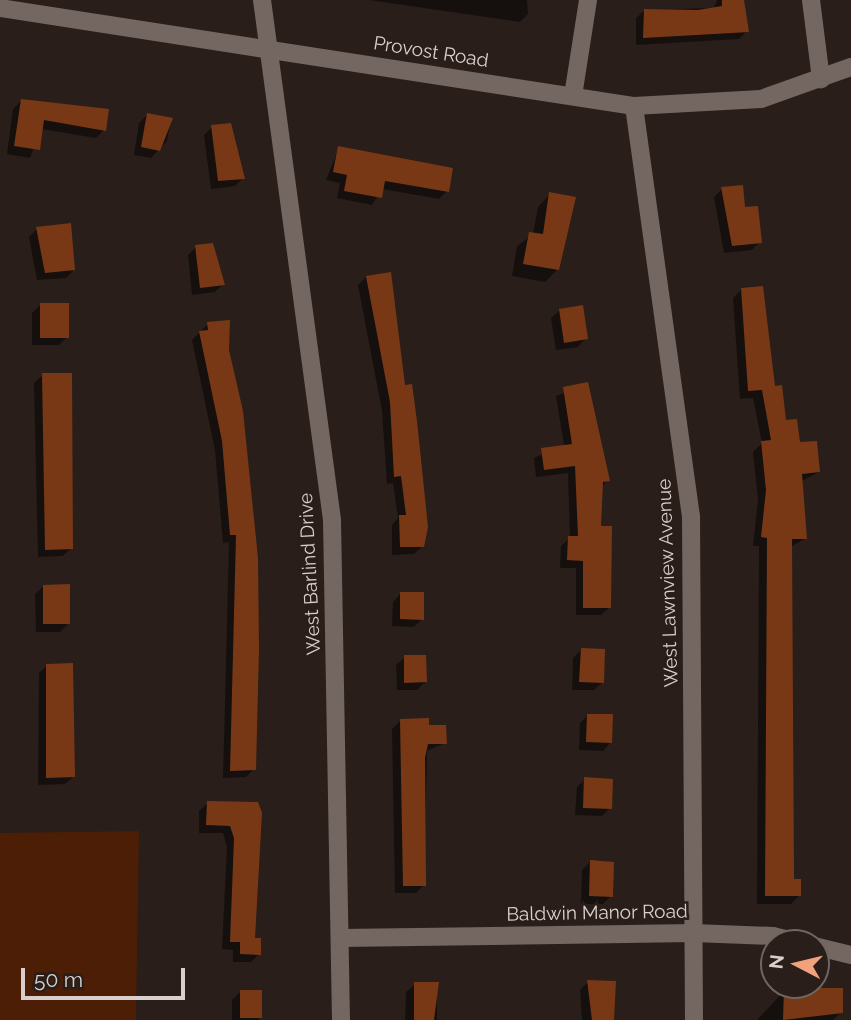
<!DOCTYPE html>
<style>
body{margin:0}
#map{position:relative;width:851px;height:1020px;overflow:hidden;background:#291e19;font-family:Raleway,sans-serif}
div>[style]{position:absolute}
.green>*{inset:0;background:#4b1e05}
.shadow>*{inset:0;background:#0007}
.building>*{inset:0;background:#783816}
.street>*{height:18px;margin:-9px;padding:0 9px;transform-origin:9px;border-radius:9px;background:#746660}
.secondary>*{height:18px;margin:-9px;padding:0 9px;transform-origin:9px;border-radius:9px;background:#746660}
span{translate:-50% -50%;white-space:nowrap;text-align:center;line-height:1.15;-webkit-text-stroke:5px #291e19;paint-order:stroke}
.street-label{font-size:19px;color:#d9d0cd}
.north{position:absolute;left:760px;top:929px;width:70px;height:70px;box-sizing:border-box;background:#291e19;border:2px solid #6f6561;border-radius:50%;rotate:277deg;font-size:19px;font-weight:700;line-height:28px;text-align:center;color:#d9d0cd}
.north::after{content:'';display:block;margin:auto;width:24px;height:32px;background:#f1a17c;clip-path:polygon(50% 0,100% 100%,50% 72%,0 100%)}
.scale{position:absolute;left:21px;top:968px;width:164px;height:32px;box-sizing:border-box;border:4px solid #d9d0cd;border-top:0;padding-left:9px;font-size:21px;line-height:24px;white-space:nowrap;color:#d9d0cd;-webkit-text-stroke:5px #291e19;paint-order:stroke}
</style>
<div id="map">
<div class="green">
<div style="clip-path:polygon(139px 831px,136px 1020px,0 1020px,0 833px)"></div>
</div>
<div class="shadow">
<div style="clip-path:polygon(369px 0,527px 0,528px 14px,520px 22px)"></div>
<div style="clip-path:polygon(717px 0,742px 0,747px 31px,739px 39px,636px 45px,636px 18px,645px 10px,714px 8px)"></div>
<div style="clip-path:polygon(21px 101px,104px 130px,96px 138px,41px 129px,30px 158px,7px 154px,13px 109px)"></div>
<div style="clip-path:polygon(147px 115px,171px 119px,167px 141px,151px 158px,134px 155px,139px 123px)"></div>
<div style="clip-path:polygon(212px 127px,243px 178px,235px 186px,211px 189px,204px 135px)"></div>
<div style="clip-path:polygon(339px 148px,447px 191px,439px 199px,382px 189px,372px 205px,337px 198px,340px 183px,326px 180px)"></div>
<div style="clip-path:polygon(722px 189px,744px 209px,760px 242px,752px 250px,724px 253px,714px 197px)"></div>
<div style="clip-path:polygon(550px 194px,557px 270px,545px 282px,512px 276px,517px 246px,533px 234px,538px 207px)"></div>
<div style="clip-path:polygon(37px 229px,74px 270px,66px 278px,37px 280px,29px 237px)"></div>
<div style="clip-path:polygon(196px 247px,223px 284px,215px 292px,192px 295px,188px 255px)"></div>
<div style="clip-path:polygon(366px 277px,423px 546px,414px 554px,392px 555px,392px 525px,398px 518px,393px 483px,387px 484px,382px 411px,358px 285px)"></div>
<div style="clip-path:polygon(742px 289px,785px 422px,819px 472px,800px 482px,805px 539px,790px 547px,792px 880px,799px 896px,791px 904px,757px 904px,759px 546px,753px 546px,758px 500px,753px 452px,762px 443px,753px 398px,740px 399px,733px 298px)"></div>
<div style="clip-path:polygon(40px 305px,67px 337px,59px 345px,32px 345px,32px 313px)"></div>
<div style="clip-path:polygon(560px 310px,586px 338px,578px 347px,556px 350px,551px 318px)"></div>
<div style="clip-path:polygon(208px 324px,227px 350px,254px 769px,246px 777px,223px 778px,229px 542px,223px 543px,215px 450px,192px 340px)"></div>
<div style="clip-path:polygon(43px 375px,71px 548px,63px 556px,38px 557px,34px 383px)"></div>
<div style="clip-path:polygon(587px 384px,608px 480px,601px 487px,599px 527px,610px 607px,601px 615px,576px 615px,576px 568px,560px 568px,561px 546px,570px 538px,568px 473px,536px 477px,534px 458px,564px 445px,556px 396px)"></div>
<div style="clip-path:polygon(44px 586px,68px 624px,60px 632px,36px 632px,35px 594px)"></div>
<div style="clip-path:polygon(401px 593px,422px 619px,414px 627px,392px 626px,393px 602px)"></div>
<div style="clip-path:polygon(581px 650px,603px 682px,594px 690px,572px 690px,573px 658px)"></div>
<div style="clip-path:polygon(405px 657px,425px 682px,417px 690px,397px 690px,396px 665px)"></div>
<div style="clip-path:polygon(47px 665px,74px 776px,65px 784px,38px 785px,39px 673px)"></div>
<div style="clip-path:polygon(588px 715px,611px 742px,603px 751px,579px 750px,580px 723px)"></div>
<div style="clip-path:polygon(400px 721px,444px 727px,445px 743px,427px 751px,424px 885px,416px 893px,395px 893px,392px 729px)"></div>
<div style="clip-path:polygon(585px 779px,610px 808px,602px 816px,575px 815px,577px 787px)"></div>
<div style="clip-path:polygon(208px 803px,256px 804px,254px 939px,259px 954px,251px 962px,233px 962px,233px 950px,222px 949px,227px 847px,223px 833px,199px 833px,199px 811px)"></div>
<div style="clip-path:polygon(590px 862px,611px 896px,603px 904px,581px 904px,582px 870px)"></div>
<div style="clip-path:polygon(588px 982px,614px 983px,614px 1020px,582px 1020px,580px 990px)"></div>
<div style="clip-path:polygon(415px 984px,437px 984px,437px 1020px,405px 1020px,406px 992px)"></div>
<div style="clip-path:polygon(785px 990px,841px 1012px,833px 1020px,757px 1020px)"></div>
<div style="clip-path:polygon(240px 992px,260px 1018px,258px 1020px,232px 1020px,232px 1000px)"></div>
</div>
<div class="building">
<div style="clip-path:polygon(722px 0,744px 0,749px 32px,643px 38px,644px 9px,698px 10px,722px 6px)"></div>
<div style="clip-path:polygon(21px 99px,109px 109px,106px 131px,44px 120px,40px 150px,14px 146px)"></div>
<div style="clip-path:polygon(147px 113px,173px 118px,160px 151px,141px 147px)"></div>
<div style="clip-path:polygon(231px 123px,245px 179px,218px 181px,211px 125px)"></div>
<div style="clip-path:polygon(338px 146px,453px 168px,449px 192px,385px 181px,382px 198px,344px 191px,347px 175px,333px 172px)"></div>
<div style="clip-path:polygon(743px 185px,745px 207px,758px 206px,762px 243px,732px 246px,721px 187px)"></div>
<div style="clip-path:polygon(549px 192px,576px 197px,559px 270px,523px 264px,529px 232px,543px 234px)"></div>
<div style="clip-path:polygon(71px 223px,75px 270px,45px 273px,36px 227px)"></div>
<div style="clip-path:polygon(213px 243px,225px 285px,200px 288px,195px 245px)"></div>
<div style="clip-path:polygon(391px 272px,405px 385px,412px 384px,417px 421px,428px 527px,424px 547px,400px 547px,399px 515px,406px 515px,401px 476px,394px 477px,390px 402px,366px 276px)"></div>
<div style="clip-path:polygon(763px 286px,775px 386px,782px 385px,786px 420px,797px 419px,800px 442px,817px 441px,820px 472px,802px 474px,807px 539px,792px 539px,794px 879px,801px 879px,801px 896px,765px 896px,767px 538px,761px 537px,766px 490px,761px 441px,771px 440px,762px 390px,748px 391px,741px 288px)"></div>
<div style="clip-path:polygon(40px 303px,69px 303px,69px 338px,40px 338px)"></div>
<div style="clip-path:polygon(583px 305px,588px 339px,564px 343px,559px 309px)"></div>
<div style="clip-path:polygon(230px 320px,229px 350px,243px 411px,258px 558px,259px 649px,256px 770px,230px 771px,236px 535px,230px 535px,222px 441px,199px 331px,208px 330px,207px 322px)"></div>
<div style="clip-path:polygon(42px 373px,72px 373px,73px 549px,45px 550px)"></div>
<div style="clip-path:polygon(588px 382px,610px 481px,603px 482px,601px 526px,612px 526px,611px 608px,583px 608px,583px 561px,567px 560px,568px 536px,578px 536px,575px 466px,544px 470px,541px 448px,572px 444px,563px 387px)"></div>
<div style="clip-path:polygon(70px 584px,70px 624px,43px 624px,43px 585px)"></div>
<div style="clip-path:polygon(400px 592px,424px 592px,424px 620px,400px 619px)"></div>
<div style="clip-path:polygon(581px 648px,605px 649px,604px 683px,579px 682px)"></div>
<div style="clip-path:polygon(404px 655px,426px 655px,427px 682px,404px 683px)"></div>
<div style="clip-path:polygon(73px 663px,75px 777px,46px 778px,46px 664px)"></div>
<div style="clip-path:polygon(587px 714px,613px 714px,612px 743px,586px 742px)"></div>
<div style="clip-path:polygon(429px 718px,429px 725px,446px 725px,447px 744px,428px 744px,425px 758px,426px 886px,403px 886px,400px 719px)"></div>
<div style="clip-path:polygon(584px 777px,613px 779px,612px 809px,583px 808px)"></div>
<div style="clip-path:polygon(207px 801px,258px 802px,262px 813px,255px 938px,261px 938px,261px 955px,240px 954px,240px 942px,230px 942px,234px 838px,230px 826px,206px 825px)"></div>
<div style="clip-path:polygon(590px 860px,614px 862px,613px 897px,589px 896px)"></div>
<div style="clip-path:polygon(587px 980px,616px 981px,614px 1020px,592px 1020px)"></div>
<div style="clip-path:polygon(414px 982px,439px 982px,434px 1020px,414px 1020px)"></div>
<div style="clip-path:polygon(784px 988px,843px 988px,843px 1013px,783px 1020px)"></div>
<div style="clip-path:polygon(240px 990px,262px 990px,262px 1018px,240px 1018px)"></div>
</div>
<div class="street">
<div style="left:262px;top:0;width:525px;rotate:82.33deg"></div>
<div style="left:332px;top:520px;width:500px;rotate:88.97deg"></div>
<div style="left:811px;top:0;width:80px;rotate:82.8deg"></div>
<div style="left:573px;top:96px;width:97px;rotate:-81.1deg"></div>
<div style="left:634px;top:106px;width:414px;rotate:82.1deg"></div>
<div style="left:691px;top:516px;width:504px;rotate:89.66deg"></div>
<div style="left:341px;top:938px;width:353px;rotate:-0.8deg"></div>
<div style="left:694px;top:933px;width:79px;rotate:2.2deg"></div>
<div style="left:773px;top:936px;width:80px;rotate:13.7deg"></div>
</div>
<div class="secondary">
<div style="left:0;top:8px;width:642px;rotate:8.79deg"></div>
<div style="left:634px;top:106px;width:127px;rotate:-3.2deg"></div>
<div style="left:761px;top:99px;width:96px;rotate:-19.6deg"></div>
</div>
<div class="street-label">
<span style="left:431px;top:52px;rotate:9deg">Provost Road</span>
<span style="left:310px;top:574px;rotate:-93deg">West Barlind Drive</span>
<span style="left:668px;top:583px;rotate:-92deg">West Lawnview Avenue</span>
<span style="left:597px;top:913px;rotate:-1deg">Baldwin Manor Road</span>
</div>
<div class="north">N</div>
<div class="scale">50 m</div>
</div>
